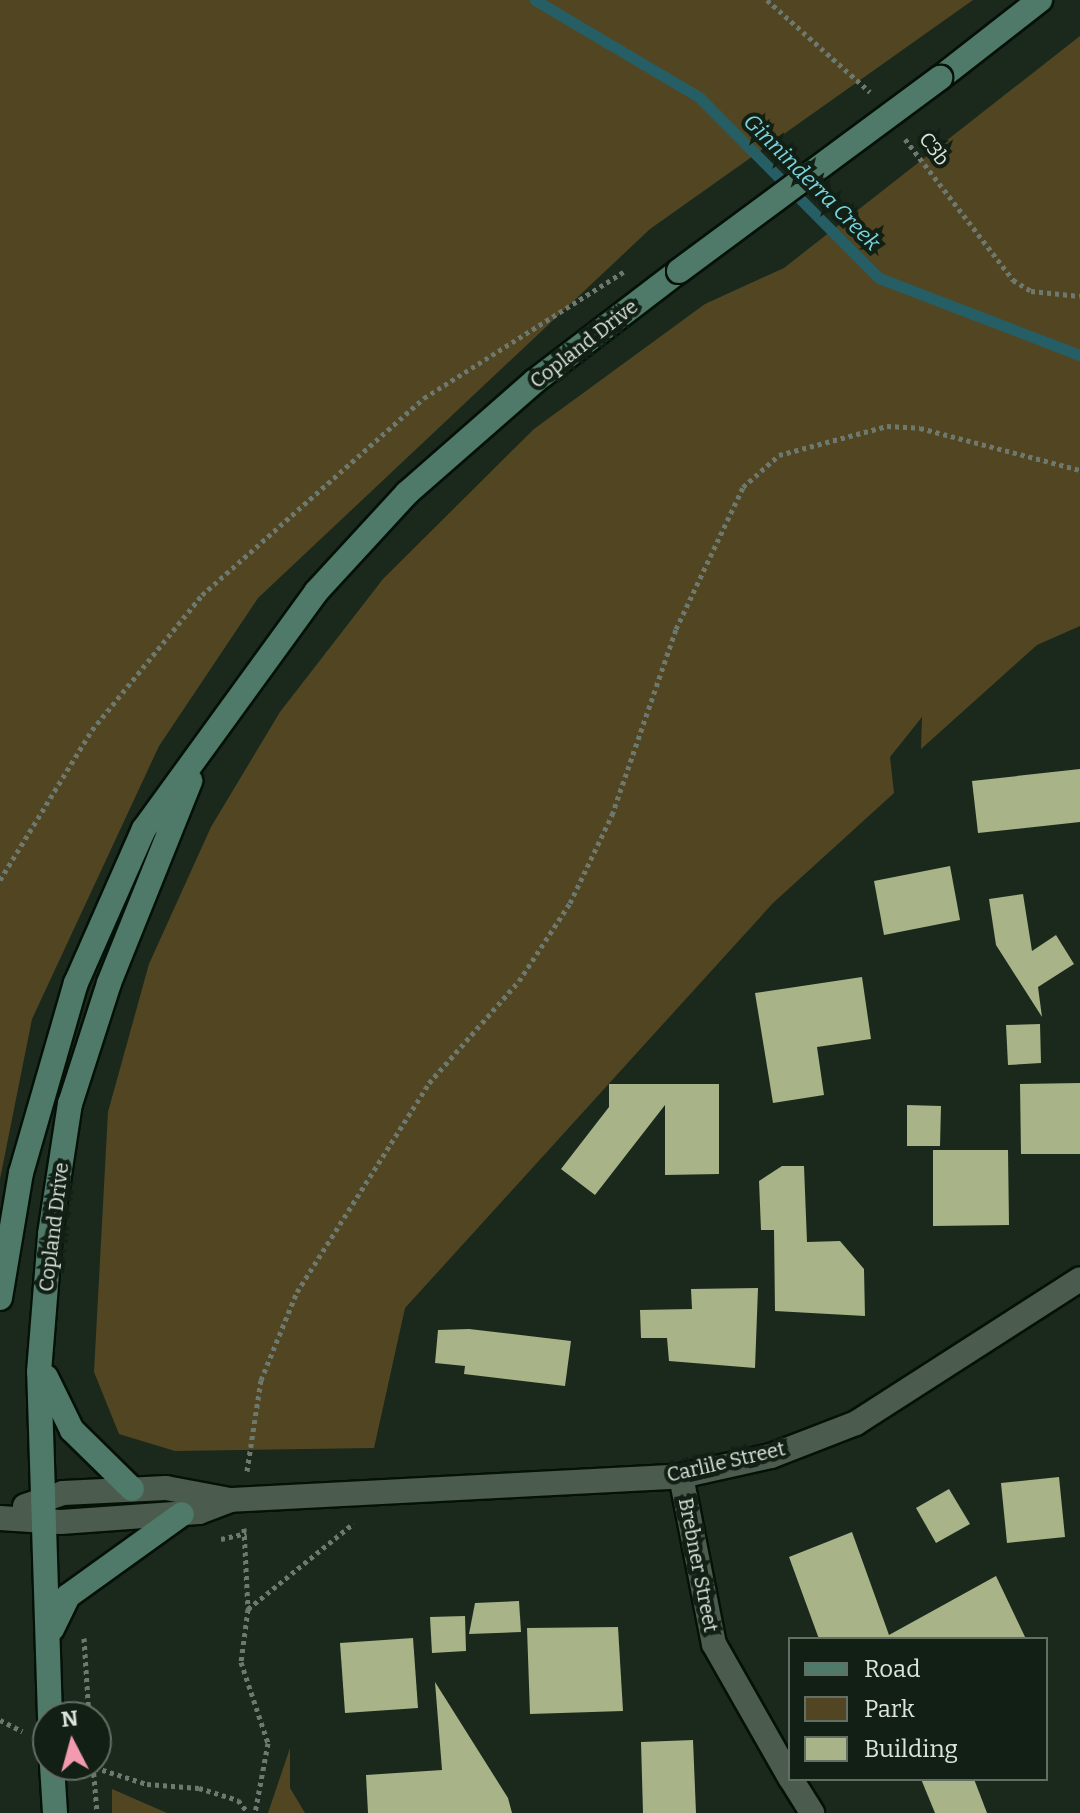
<!DOCTYPE html>
<style>
body{margin:0}
#map{position:relative;width:1080px;height:1813px;overflow:hidden;background:#1b291d;font-family:Bitter,serif}
div>[style]{position:absolute}
.green>*{inset:0;background:#524622}
.stream>*{height:11px;margin:-5.5px;padding:0 5.5px;transform-origin:5.5px;border-radius:5.5px;background:#255e65}
.building>*{inset:0;background:#a8b388}
.path>*{height:5px;margin-top:-2.5px;transform-origin:0;background:repeating-linear-gradient(90deg,#6d796f 0 4px,transparent 0 8px)}
.roads{filter:drop-shadow(2px 0 #051107) drop-shadow(-2px 0 #051107) drop-shadow(0 2px #051107) drop-shadow(0 -2px #051107)}
.street>*{height:24px;margin:-12px;padding:0 12px;transform-origin:12px;border-radius:12px;background:#4b5b4d}
.secondary>*{height:24px;margin:-12px;padding:0 12px;transform-origin:12px;border-radius:12px;background:#4f7a6a}
.path-bridge>*{height:5px;margin-top:-2.5px;transform-origin:0;background:repeating-linear-gradient(90deg,#6d796f 0 4px,transparent 0 8px)}
.bridges{filter:drop-shadow(2px 0 #051107) drop-shadow(-2px 0 #051107) drop-shadow(0 2px #051107) drop-shadow(0 -2px #051107)}
.secondary-bridge>*{height:24px;margin:-12px;padding:0 12px;transform-origin:12px;border-radius:12px;background:#4f7a6a}
span{translate:-50% -50%;white-space:nowrap;text-align:center;line-height:1.15;-webkit-text-stroke:8px #121f14;paint-order:stroke}
.street-label{font-size:20px;color:#dce5dd}
.water-label{font-size:22px;color:#78d5e0;font-style:italic}
.legend{position:absolute;left:788px;top:1637px;width:260px;height:144px;box-sizing:border-box;background:#121f14;border:2px solid #636e64;margin:0;padding:10px 14px;list-style:none;font-size:24px;color:#dce5dd}
.legend li{display:flex;align-items:center;gap:16px;height:40px}
.legend b{width:40px;border:2px solid #636e64}
.north{position:absolute;left:32px;top:1701px;width:80px;height:80px;box-sizing:border-box;background:#121f14;border:2px solid #636e64;border-radius:50%;rotate:354deg;font-size:22px;font-weight:700;line-height:32px;text-align:center;color:#dce5dd}
.north::after{content:'';display:block;margin:auto;width:28px;height:36px;background:#f29aae;clip-path:polygon(50% 0,100% 100%,50% 72%,0 100%)}
</style>
<div id="map">
<div class="green">
<div style="clip-path:polygon(0 0,973px 0,650px 229px,258px 598px,159px 746px,32px 1019px,0 1179px)"></div>
<div style="clip-path:polygon(1080px 36px,1080px 626px,1037px 645px,921px 749px,922px 717px,890px 757px,894px 793px,773px 903px,405px 1308px,374px 1448px,175px 1451px,119px 1434px,94px 1372px,108px 1112px,149px 964px,211px 827px,280px 712px,383px 579px,534px 429px,705px 304px,784px 268px)"></div>
<div style="clip-path:polygon(290px 1748px,290px 1788px,305px 1813px,268px 1813px)"></div>
<div style="clip-path:polygon(112px 1789px,167px 1813px,112px 1813px)"></div>
</div>
<div class="stream">
<div style="left:535px;top:0;width:191px;rotate:30.6deg"></div>
<div style="left:699px;top:97px;width:255px;rotate:45.2deg"></div>
<div style="left:879px;top:278px;width:215px;rotate:21deg"></div>
</div>
<div class="building">
<div style="clip-path:polygon(1080px 769px,1080px 822px,978px 833px,972px 781px)"></div>
<div style="clip-path:polygon(950px 866px,960px 920px,884px 935px,874px 881px)"></div>
<div style="clip-path:polygon(1023px 894px,1032px 951px,1056px 935px,1074px 964px,1038px 987px,1042px 1017px,996px 945px,989px 899px)"></div>
<div style="clip-path:polygon(862px 977px,871px 1039px,817px 1047px,824px 1095px,773px 1103px,755px 993px)"></div>
<div style="clip-path:polygon(1040px 1024px,1041px 1063px,1008px 1065px,1006px 1025px)"></div>
<div style="clip-path:polygon(1080px 1083px,1080px 1154px,1021px 1154px,1020px 1084px)"></div>
<div style="clip-path:polygon(609px 1084px,719px 1084px,719px 1174px,665px 1175px,665px 1105px,595px 1195px,561px 1169px,609px 1107px)"></div>
<div style="clip-path:polygon(907px 1105px,941px 1106px,940px 1146px,907px 1146px)"></div>
<div style="clip-path:polygon(933px 1150px,1008px 1150px,1009px 1225px,933px 1226px)"></div>
<div style="clip-path:polygon(782px 1166px,804px 1166px,807px 1242px,840px 1241px,864px 1269px,865px 1316px,775px 1311px,774px 1230px,761px 1230px,759px 1181px)"></div>
<div style="clip-path:polygon(758px 1288px,755px 1368px,669px 1361px,667px 1338px,641px 1338px,640px 1310px,692px 1309px,691px 1289px)"></div>
<div style="clip-path:polygon(469px 1329px,571px 1341px,565px 1386px,464px 1374px,465px 1366px,435px 1363px,438px 1330px)"></div>
<div style="clip-path:polygon(1059px 1477px,1065px 1537px,1007px 1543px,1001px 1483px)"></div>
<div style="clip-path:polygon(949px 1489px,970px 1524px,936px 1543px,916px 1508px)"></div>
<div style="clip-path:polygon(852px 1532px,889px 1635px,996px 1576px,1026px 1639px,819px 1639px,789px 1557px)"></div>
<div style="clip-path:polygon(519px 1601px,521px 1632px,469px 1634px,475px 1603px)"></div>
<div style="clip-path:polygon(465px 1616px,466px 1651px,432px 1653px,430px 1617px)"></div>
<div style="clip-path:polygon(618px 1627px,623px 1711px,530px 1714px,527px 1628px)"></div>
<div style="clip-path:polygon(413px 1638px,418px 1708px,345px 1713px,340px 1643px)"></div>
<div style="clip-path:polygon(435px 1682px,508px 1798px,512px 1813px,368px 1813px,366px 1775px,442px 1770px)"></div>
<div style="clip-path:polygon(693px 1740px,696px 1813px,643px 1813px,641px 1742px)"></div>
<div style="clip-path:polygon(921px 1779px,974px 1779px,987px 1813px,935px 1813px)"></div>
</div>
<div class="path">
<div style="left:767px;top:0;width:138px;rotate:41.8deg"></div>
<div style="left:905px;top:139px;width:178px;rotate:52.5deg"></div>
<div style="left:1013px;top:280px;width:21px;rotate:31deg"></div>
<div style="left:1031px;top:291px;width:49px;rotate:5.8deg"></div>
<div style="left:0;top:880px;width:176px;rotate:-58.5deg"></div>
<div style="left:92px;top:730px;width:174px;rotate:-50.8deg"></div>
<div style="left:202px;top:595px;width:297px;rotate:-41.6deg"></div>
<div style="left:424px;top:398px;width:236px;rotate:-32.3deg"></div>
<div style="left:247px;top:1471px;width:92px;rotate:-81.3deg"></div>
<div style="left:261px;top:1380px;width:95px;rotate:-67.8deg"></div>
<div style="left:297px;top:1292px;width:247px;rotate:-57.7deg"></div>
<div style="left:429px;top:1083px;width:136px;rotate:-48.6deg"></div>
<div style="left:519px;top:981px;width:93px;rotate:-56.8deg"></div>
<div style="left:570px;top:903px;width:98px;rotate:-64.5deg"></div>
<div style="left:612px;top:815px;width:197px;rotate:-71deg"></div>
<div style="left:676px;top:629px;width:157px;rotate:-64.7deg"></div>
<div style="left:743px;top:487px;width:48px;rotate:-41.6deg"></div>
<div style="left:779px;top:455px;width:112px;rotate:-15deg"></div>
<div style="left:887px;top:426px;width:33px;rotate:3deg"></div>
<div style="left:920px;top:428px;width:165px;rotate:14.7deg"></div>
<div style="left:244px;top:1528px;width:81px;rotate:87.2deg"></div>
<div style="left:248px;top:1609px;width:53px;rotate:97.5deg"></div>
<div style="left:241px;top:1662px;width:85px;rotate:71.6deg"></div>
<div style="left:268px;top:1743px;width:71px;rotate:100.5deg"></div>
<div style="left:221px;top:1539px;width:26px;rotate:-13deg"></div>
<div style="left:248px;top:1609px;width:136px;rotate:-39.1deg"></div>
<div style="left:84px;top:1638px;width:79px;rotate:86.4deg"></div>
<div style="left:0;top:1720px;width:25px;rotate:27deg"></div>
<div style="left:87px;top:1765px;width:63px;rotate:17.6deg"></div>
<div style="left:147px;top:1784px;width:52px;rotate:4.4deg"></div>
<div style="left:199px;top:1788px;width:41px;rotate:17.1deg"></div>
<div style="left:238px;top:1800px;width:16px;rotate:52deg"></div>
</div>
<div class="roads">
<div class="street">
<div style="left:681px;top:1476px;width:171px;rotate:78.9deg"></div>
<div style="left:714px;top:1644px;width:154px;rotate:60.4deg"></div>
<div style="left:25px;top:1506px;width:40px;rotate:-18.9deg"></div>
<div style="left:63px;top:1493px;width:103px;rotate:-2.8deg"></div>
<div style="left:166px;top:1488px;width:65px;rotate:10.6deg"></div>
<div style="left:0;top:1518px;width:61px;rotate:3.8deg"></div>
<div style="left:61px;top:1522px;width:138px;rotate:-4.1deg"></div>
<div style="left:199px;top:1512px;width:33px;rotate:-21deg"></div>
<div style="left:230px;top:1500px;width:452px;rotate:-3deg"></div>
<div style="left:681px;top:1476px;width:92px;rotate:-12.5deg"></div>
<div style="left:771px;top:1456px;width:91px;rotate:-21.2deg"></div>
<div style="left:856px;top:1423px;width:266px;rotate:-32.7deg"></div>
<div style="left:791px;top:1779px;width:40px;rotate:58deg"></div>
</div>
<div class="secondary">
<div style="left:940px;top:78px;width:127px;rotate:-38deg"></div>
<div style="left:0;top:1298px;width:127px;rotate:-80.5deg"></div>
<div style="left:21px;top:1173px;width:198px;rotate:-73.9deg"></div>
<div style="left:76px;top:983px;width:168px;rotate:-66.2deg"></div>
<div style="left:144px;top:829px;width:293px;rotate:-54deg"></div>
<div style="left:316px;top:592px;width:134px;rotate:-47.4deg"></div>
<div style="left:407px;top:493px;width:170px;rotate:-41.2deg"></div>
<div style="left:535px;top:381px;width:181px;rotate:-37.4deg"></div>
<div style="left:46px;top:1377px;width:59px;rotate:63.9deg"></div>
<div style="left:72px;top:1430px;width:84px;rotate:44.5deg"></div>
<div style="left:52px;top:1629px;width:37px;rotate:-64deg"></div>
<div style="left:68px;top:1596px;width:140px;rotate:-35.7deg"></div>
<div style="left:50px;top:1717px;width:345px;rotate:-91.8deg"></div>
<div style="left:39px;top:1372px;width:138px;rotate:-85.4deg"></div>
<div style="left:50px;top:1234px;width:132px;rotate:-81.3deg"></div>
<div style="left:70px;top:1104px;width:127px;rotate:-72.1deg"></div>
<div style="left:109px;top:983px;width:218px;rotate:-68.1deg"></div>
<div style="left:52px;top:1765px;width:48px;rotate:86.4deg"></div>
</div>
</div>
<div class="path-bridge">
<div style="left:93px;top:1765px;width:48px;rotate:85.2deg"></div>
</div>
<div class="bridges">
<div class="secondary-bridge">
<div style="left:679px;top:271px;width:325px;rotate:-36.5deg"></div>
</div>
</div>
<div class="street-label">
<span style="left:934px;top:149px;rotate:53deg">C3b</span>
<span style="left:584px;top:344px;rotate:-38deg">Copland Drive</span>
<span style="left:54px;top:1227px;rotate:-83deg">Copland Drive</span>
<span style="left:726px;top:1462px;rotate:-13deg">Carlile Street</span>
<span style="left:698px;top:1565px;rotate:79deg">Brebner Street</span>
</div>
<div class="water-label">
<span style="left:812px;top:182px;rotate:45deg">Ginninderra Creek</span>
</div>
<ul class="legend">
<li><b style="height:10px;background:#4f7a6a"></b>Road</li>
<li><b style="height:22px;background:#524622"></b>Park</li>
<li><b style="height:22px;background:#a8b388"></b>Building</li>
</ul>
<div class="north">N</div>
</div>
